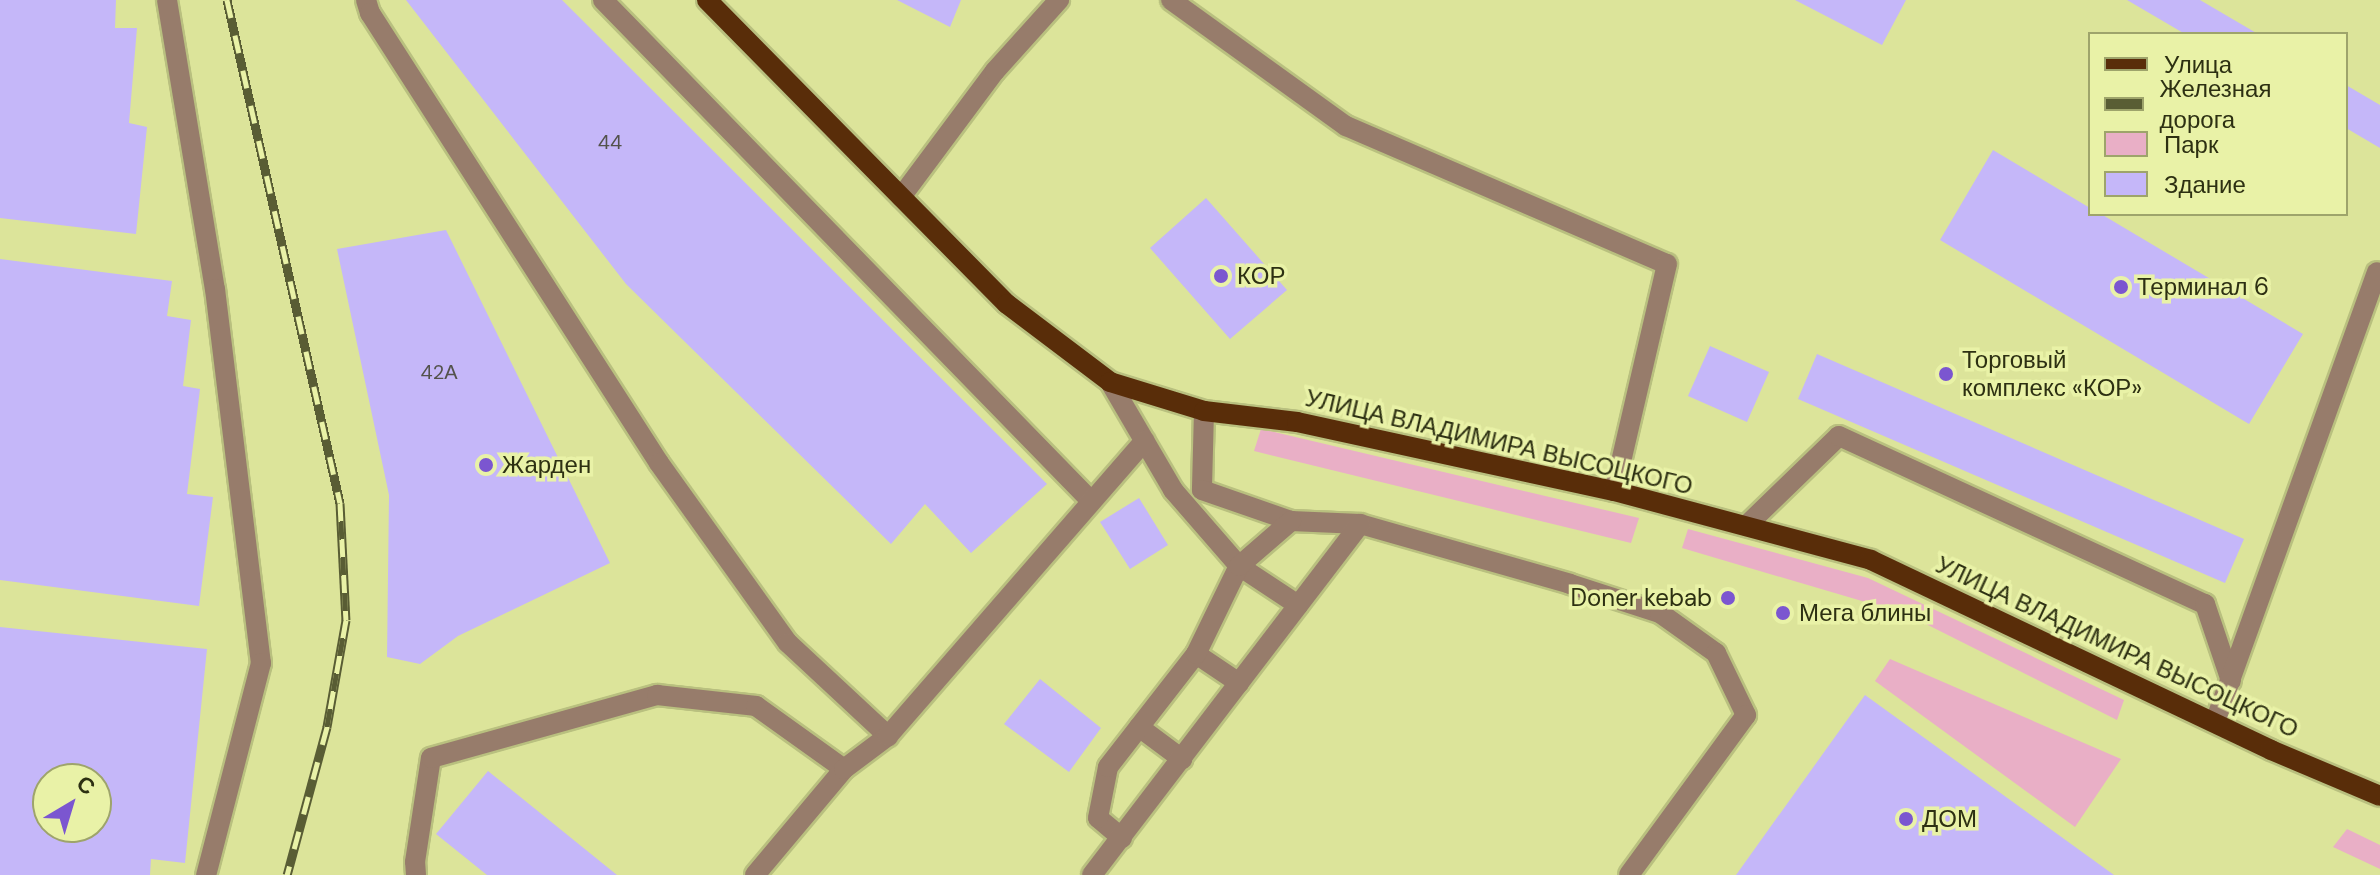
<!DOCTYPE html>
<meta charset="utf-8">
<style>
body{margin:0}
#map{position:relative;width:2380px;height:875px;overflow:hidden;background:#dce49a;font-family:"DM Sans",sans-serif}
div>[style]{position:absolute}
.green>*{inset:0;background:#e9afc6}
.building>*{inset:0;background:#c5b7f9}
.roads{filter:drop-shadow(2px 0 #b9c07f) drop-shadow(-2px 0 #b9c07f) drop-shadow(0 2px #b9c07f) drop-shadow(0 -2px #b9c07f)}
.minor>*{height:20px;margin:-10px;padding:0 10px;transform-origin:10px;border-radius:10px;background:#977c6b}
.major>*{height:20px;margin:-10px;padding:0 10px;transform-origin:10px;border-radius:10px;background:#592d09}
.rail>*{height:9px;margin-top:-4.5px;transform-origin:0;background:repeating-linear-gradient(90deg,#e9f2a7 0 18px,#595d34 0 36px);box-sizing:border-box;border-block:2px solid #595d34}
.dots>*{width:22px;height:22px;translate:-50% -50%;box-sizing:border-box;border:4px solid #e9f2a7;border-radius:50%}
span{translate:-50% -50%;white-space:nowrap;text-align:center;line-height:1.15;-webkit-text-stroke:7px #e9f2a7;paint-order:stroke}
.number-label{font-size:20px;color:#53524c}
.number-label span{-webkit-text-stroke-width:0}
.poi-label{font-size:24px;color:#2d3012}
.left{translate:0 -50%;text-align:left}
.right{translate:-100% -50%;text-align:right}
.street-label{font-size:24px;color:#2d3012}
.legend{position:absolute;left:2088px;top:32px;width:260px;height:184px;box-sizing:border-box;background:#e9f2a7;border:2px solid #9ea46b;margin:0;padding:10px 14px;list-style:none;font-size:24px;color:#2d3012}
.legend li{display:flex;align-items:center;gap:16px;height:40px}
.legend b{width:40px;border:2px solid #9ea46b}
.north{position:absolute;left:32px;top:763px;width:80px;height:80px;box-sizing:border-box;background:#e9f2a7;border:2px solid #9ea46b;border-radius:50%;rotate:38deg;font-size:22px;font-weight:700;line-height:32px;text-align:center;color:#2d3012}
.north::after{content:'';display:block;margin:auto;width:28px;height:36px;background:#7b56d0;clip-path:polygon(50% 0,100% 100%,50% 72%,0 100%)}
</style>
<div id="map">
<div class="green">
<div style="clip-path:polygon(1261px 429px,1639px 518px,1631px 543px,1254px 451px)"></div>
<div style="clip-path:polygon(1688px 529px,1868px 578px,2124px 700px,2117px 720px,1906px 614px,1682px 548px)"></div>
<div style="clip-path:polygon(1890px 659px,2121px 759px,2075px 827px,1875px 681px)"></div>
<div style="clip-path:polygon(2347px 829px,2380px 845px,2380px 869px,2333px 847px)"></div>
</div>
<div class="building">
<div style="clip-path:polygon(0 0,116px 0,115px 28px,137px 28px,129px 123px,147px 127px,136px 234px,0 218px)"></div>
<div style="clip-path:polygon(406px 0,562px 0,1047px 484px,971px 553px,925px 504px,891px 544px,626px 284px)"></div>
<div style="clip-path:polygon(897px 0,961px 0,950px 27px)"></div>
<div style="clip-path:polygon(1795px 0,1906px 0,1882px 45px)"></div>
<div style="clip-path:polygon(2127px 0,2200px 0,2258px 34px,2185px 34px)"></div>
<div style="clip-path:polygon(2346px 85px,2380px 105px,2380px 148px,2346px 128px)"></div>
<div style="clip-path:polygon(1993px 150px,2090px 208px,2090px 214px,2101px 214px,2303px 334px,2249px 424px,1940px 240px)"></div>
<div style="clip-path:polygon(1206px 198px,1287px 290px,1230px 339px,1150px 248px)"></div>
<div style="clip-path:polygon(446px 230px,610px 563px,458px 636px,420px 664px,387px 657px,389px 495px,337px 249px)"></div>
<div style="clip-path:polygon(0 259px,172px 281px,167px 316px,191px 320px,183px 386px,200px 389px,187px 494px,213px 497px,199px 606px,0 580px)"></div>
<div style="clip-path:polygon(1710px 346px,1769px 372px,1747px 422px,1688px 396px)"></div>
<div style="clip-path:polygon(1817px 354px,2244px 539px,2225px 583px,1798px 399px)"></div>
<div style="clip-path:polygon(1139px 498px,1168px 545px,1130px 569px,1100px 522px)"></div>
<div style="clip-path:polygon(evenodd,0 627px,207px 649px,185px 863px,151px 859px,150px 875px,0 875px,0 627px,48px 779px,96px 779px,96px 827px,48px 827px,48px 779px)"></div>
<div style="clip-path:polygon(1040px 679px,1101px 728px,1069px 772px,1004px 724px)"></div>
<div style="clip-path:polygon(1865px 695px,2114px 875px,1736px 875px)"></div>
<div style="clip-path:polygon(488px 771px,617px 875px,487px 875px,436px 834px)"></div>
</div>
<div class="roads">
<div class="minor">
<div style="left:167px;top:0;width:293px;rotate:80.6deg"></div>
<div style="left:215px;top:289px;width:377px;rotate:83deg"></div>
<div style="left:261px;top:663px;width:219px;rotate:104.5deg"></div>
<div style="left:366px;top:0;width:14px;rotate:73deg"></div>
<div style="left:370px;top:13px;width:535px;rotate:57.29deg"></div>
<div style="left:659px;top:463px;width:221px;rotate:54.4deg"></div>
<div style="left:788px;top:643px;width:137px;rotate:42.9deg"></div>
<div style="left:603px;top:0;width:698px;rotate:45.75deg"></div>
<div style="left:1171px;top:0;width:216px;rotate:35.8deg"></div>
<div style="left:1346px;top:126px;width:349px;rotate:23.3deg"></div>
<div style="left:1667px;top:264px;width:233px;rotate:103.1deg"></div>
<div style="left:901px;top:197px;width:157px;rotate:-53.3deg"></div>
<div style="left:995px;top:71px;width:96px;rotate:-48deg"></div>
<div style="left:1110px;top:382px;width:125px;rotate:59.7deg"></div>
<div style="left:1173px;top:490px;width:101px;rotate:49deg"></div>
<div style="left:1239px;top:566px;width:71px;rotate:33.5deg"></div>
<div style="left:1204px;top:411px;width:79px;rotate:91.5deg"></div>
<div style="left:1202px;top:490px;width:94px;rotate:19.2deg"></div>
<div style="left:1291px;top:521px;width:69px;rotate:2.5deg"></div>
<div style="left:1360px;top:524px;width:218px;rotate:15.9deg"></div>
<div style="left:1570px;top:584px;width:95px;rotate:17.9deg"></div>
<div style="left:1660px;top:613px;width:69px;rotate:35.5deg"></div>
<div style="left:1716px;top:653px;width:69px;rotate:64.2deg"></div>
<div style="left:1746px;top:715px;width:198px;rotate:126.2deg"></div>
<div style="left:1746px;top:526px;width:129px;rotate:-44.1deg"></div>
<div style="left:1839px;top:436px;width:403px;rotate:24.7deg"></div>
<div style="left:2205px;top:604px;width:81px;rotate:71.3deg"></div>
<div style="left:1196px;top:654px;width:52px;rotate:34deg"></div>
<div style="left:2215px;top:722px;width:478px;rotate:-70.2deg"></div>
<div style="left:1139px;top:727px;width:54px;rotate:36.7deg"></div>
<div style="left:1122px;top:838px;width:31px;rotate:-140deg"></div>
<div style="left:1098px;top:818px;width:52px;rotate:-78.9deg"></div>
<div style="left:1108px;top:767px;width:143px;rotate:-52.1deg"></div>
<div style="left:1196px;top:654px;width:98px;rotate:-64deg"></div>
<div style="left:1239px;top:566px;width:69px;rotate:-40.9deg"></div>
<div style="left:416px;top:875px;width:13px;rotate:-94deg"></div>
<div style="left:415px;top:862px;width:105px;rotate:-81.3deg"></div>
<div style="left:431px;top:758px;width:235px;rotate:-15.6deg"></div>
<div style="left:657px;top:695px;width:100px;rotate:6.3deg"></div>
<div style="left:756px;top:706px;width:108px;rotate:35.6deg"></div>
<div style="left:755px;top:875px;width:138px;rotate:-50deg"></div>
<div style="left:844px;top:769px;width:55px;rotate:-36.9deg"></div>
<div style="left:888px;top:736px;width:391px;rotate:-49deg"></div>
<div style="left:1092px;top:875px;width:442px;rotate:-52.6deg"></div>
</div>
<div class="major">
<div style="left:707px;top:0;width:427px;rotate:45.4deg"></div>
<div style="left:1007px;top:304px;width:129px;rotate:37.1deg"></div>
<div style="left:1110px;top:382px;width:98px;rotate:17.1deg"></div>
<div style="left:1204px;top:411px;width:94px;rotate:6.7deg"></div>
<div style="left:1297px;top:422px;width:324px;rotate:12.3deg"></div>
<div style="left:1614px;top:491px;width:266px;rotate:15deg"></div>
<div style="left:1871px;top:560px;width:443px;rotate:25.4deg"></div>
<div style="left:2271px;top:750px;width:118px;rotate:22.9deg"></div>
</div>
</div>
<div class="rail">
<div style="left:227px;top:0;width:516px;rotate:77.34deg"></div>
<div style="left:340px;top:503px;width:117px;rotate:87.1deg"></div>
<div style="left:346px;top:620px;width:109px;rotate:100.1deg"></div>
<div style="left:327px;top:727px;width:153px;rotate:105.1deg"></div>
</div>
<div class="dots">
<div style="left:1221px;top:276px;background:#7b56d0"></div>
<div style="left:2121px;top:287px;background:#7b56d0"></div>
<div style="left:1946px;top:374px;background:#7b56d0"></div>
<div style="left:486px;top:465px;background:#7b56d0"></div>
<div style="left:1728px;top:598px;background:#7b56d0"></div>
<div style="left:1783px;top:613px;background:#7b56d0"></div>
<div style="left:1906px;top:819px;background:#7b56d0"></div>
</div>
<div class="number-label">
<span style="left:610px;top:142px">44</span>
<span style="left:439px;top:372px">42А</span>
</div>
<div class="poi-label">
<span class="left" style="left:1237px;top:276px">КОР</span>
<span class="left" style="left:2137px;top:287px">Терминал 6</span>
<span class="left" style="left:1962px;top:374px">Торговый<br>комплекс «КОР»</span>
<span class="left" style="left:502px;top:465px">Жарден</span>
<span class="right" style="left:1712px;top:598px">Doner kebab</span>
<span class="left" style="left:1799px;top:613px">Мега блины</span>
<span class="left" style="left:1922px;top:819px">ДОМ</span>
</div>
<div class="street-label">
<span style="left:1499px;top:442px;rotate:13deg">УЛИЦА ВЛАДИМИРА ВЫСОЦКОГО</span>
<span style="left:2117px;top:647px;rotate:25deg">УЛИЦА ВЛАДИМИРА ВЫСОЦКОГО</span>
</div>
<ul class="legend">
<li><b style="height:10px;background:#592d09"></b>Улица</li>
<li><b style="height:10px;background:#595d34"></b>Железная дорога</li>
<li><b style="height:22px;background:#e9afc6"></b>Парк</li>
<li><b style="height:22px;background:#c5b7f9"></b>Здание</li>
</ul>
<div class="north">С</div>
</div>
